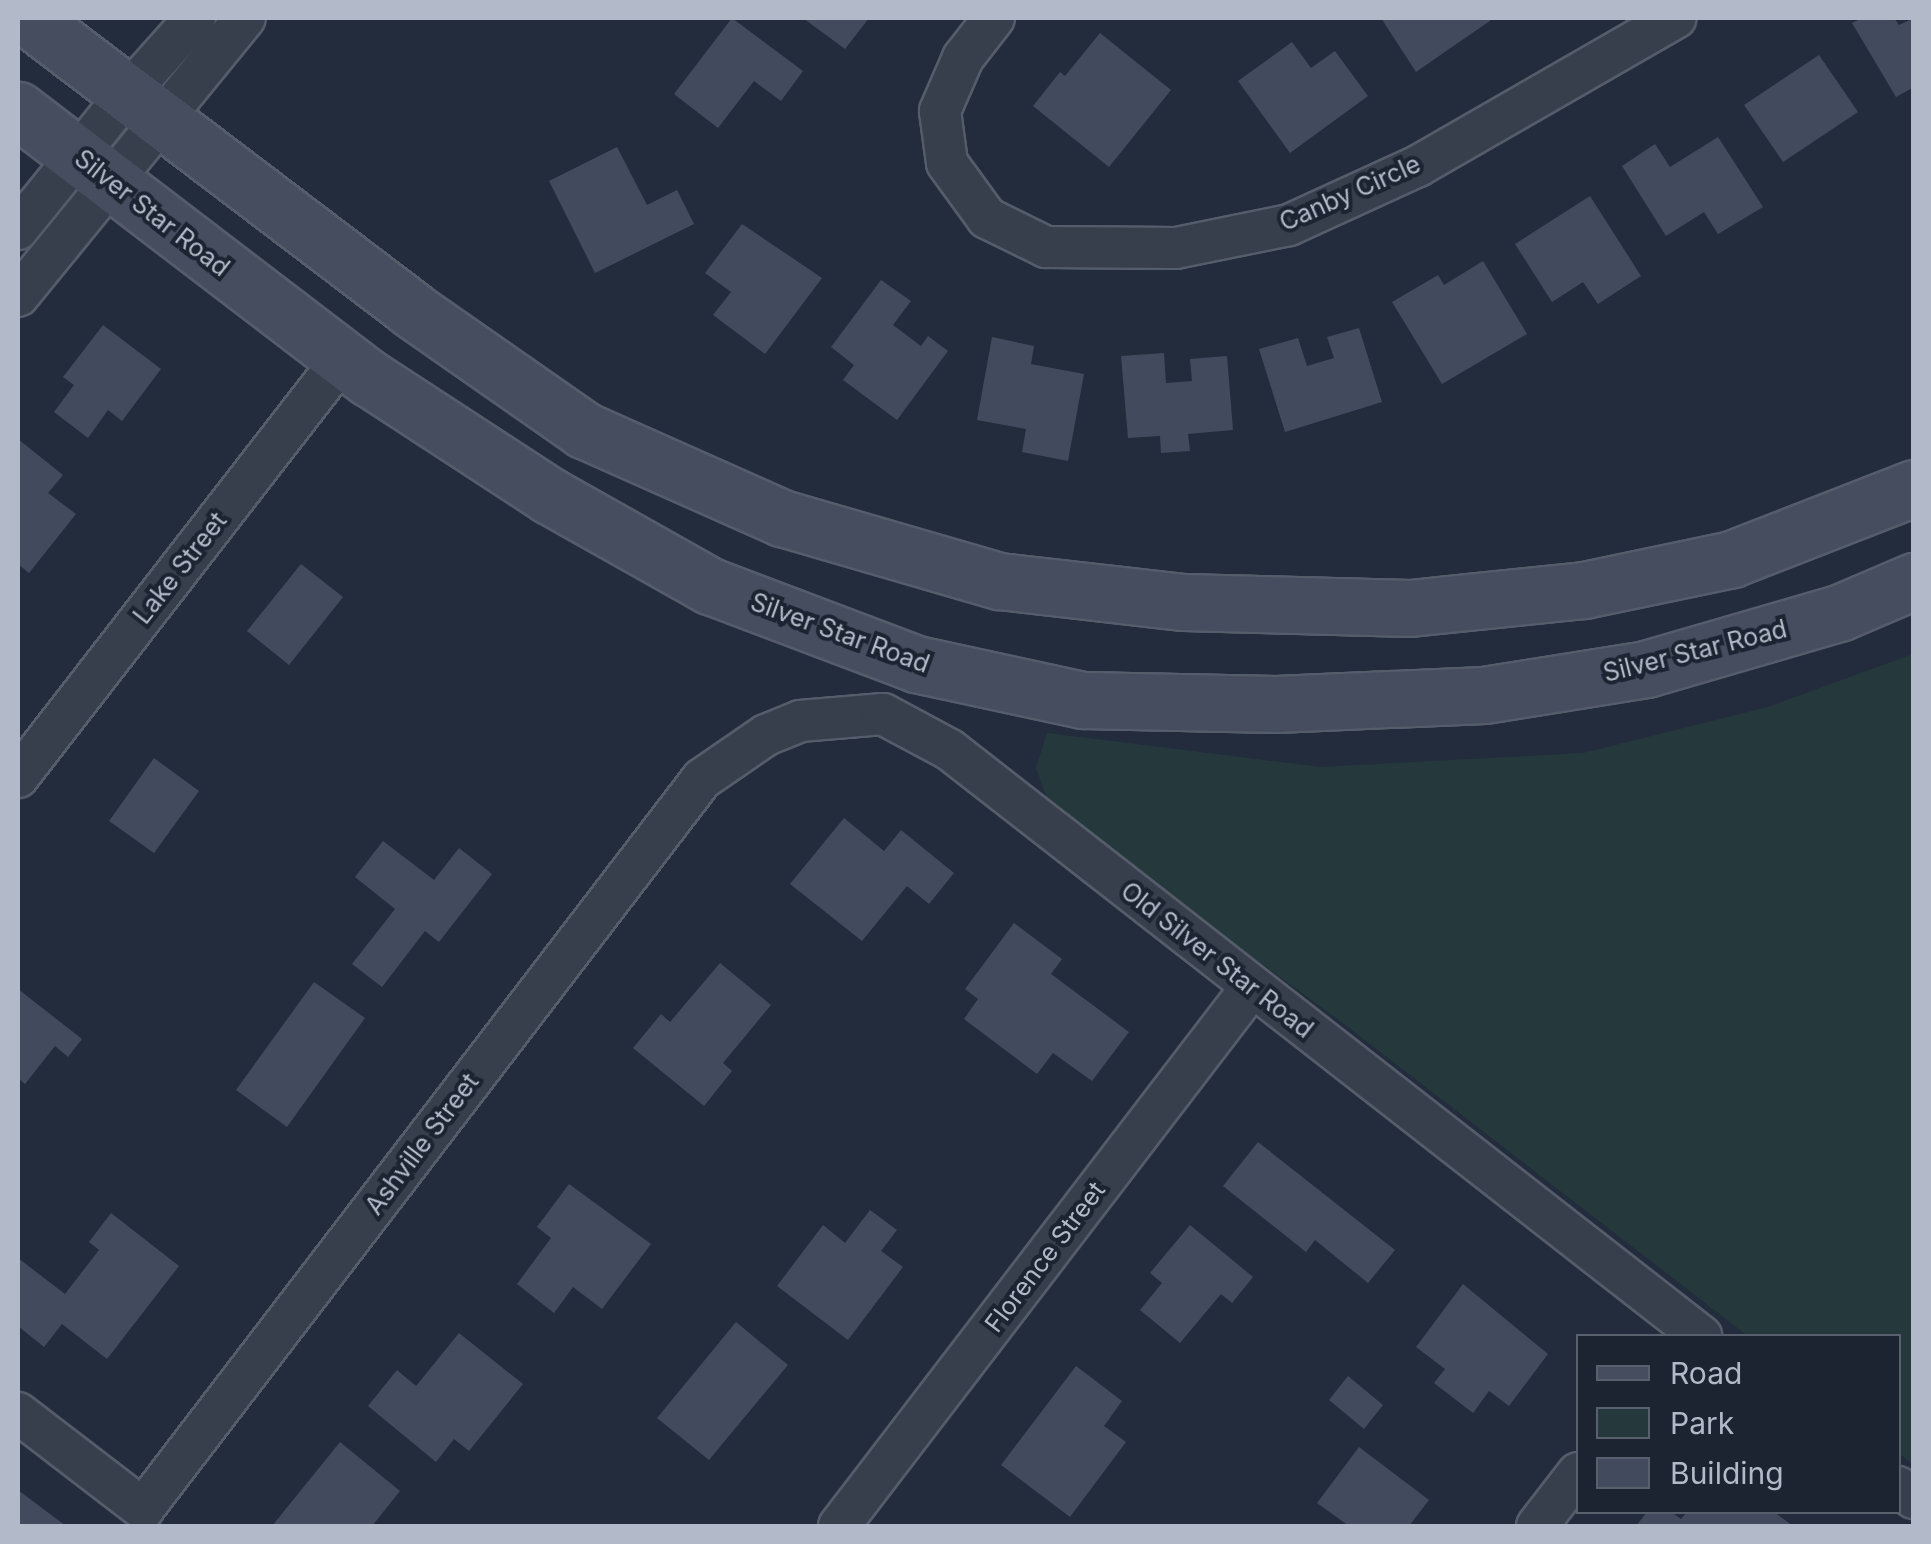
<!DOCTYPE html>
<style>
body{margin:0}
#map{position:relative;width:1931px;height:1544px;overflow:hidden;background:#232c3c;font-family:Inter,sans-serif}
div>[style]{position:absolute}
.green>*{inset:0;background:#25393d}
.building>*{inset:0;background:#424b5e}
.roads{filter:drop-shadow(2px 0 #555c6a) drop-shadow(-2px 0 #555c6a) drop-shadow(0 2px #555c6a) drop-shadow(0 -2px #555c6a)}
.minor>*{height:40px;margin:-20px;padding:0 20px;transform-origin:20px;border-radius:20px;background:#373e4c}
.secondary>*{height:55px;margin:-27.5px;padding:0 27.5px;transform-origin:27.5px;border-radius:27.5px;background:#454d5f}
span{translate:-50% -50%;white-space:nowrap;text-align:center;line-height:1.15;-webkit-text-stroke:8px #1c2331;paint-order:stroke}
.street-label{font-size:25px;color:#b2b9c8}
.frame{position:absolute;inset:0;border:20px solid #b2b9c8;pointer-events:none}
.legend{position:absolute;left:1576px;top:1334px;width:325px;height:180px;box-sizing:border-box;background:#1c2331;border:2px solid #585f6d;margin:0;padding:12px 18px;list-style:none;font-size:30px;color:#b2b9c8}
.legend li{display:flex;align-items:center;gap:20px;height:50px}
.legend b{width:50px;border:2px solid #585f6d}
</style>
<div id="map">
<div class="green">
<div style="clip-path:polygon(1913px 654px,1913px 1465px,1899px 1453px,1898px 1336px,1748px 1336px,1339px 1020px,1052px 811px,1036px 768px,1047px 733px,1321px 767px,1583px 753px,1768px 707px)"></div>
</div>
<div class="building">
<div style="clip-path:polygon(732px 18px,803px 71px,781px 101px,754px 81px,718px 128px,674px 94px)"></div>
<div style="clip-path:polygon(803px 18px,869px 18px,845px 49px)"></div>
<div style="clip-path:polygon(1381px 18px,1494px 18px,1416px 72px)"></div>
<div style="clip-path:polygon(1862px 18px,1894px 18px,1899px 25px,1914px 18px,1914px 87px,1896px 97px,1852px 23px)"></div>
<div style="clip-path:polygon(1100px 33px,1171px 90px,1109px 167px,1033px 106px,1060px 72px,1065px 76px)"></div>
<div style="clip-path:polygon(1292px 42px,1311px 68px,1335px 51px,1368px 96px,1290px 153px,1238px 81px)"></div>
<div style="clip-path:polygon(1819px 55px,1858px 112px,1783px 162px,1744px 105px)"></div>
<div style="clip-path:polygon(1718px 137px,1763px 207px,1718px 234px,1704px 212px,1666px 236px,1622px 166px,1655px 144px,1670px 167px)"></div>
<div style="clip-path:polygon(617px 147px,647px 205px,677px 190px,694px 224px,595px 273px,549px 181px)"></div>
<div style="clip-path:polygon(1590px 196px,1641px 276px,1598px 304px,1583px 282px,1552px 302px,1515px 244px)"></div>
<div style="clip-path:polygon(742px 224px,822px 278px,765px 354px,713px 315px,731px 292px,705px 273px)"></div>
<div style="clip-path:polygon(1483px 261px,1527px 334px,1442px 384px,1392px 302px,1438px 275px,1444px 285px)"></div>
<div style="clip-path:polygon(881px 280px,911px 301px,893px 325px,921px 346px,928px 336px,948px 351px,897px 420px,843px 380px,854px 365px,831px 347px)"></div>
<div style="clip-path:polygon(103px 325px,161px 369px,122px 421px,108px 410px,88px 438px,54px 412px,74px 385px,63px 377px)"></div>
<div style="clip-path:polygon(1359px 328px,1382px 402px,1285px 432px,1259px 349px,1298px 338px,1307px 366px,1334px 358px,1327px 337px)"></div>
<div style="clip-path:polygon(992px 337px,1034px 346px,1031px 364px,1084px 374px,1068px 461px,1022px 452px,1026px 429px,977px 420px)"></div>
<div style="clip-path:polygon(1164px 353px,1166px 383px,1192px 381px,1190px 359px,1227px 356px,1233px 430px,1188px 434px,1190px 451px,1161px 453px,1160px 436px,1128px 438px,1121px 356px)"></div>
<div style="clip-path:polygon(18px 439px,63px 475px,48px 493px,76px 514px,29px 573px,18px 564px)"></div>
<div style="clip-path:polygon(301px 564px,343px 597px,289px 665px,247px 631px)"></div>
<div style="clip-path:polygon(154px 758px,199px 791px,154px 853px,109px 821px)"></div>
<div style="clip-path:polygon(844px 818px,884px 851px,901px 830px,954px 873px,929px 904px,907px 886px,862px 941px,790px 884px)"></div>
<div style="clip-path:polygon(383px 841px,434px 880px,459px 848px,492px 874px,439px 942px,425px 931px,382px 987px,352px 964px,395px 909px,355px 877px)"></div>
<div style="clip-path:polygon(1014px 923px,1062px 959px,1051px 974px,1129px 1032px,1092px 1081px,1053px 1053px,1037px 1074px,964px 1019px,978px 999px,965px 989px)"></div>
<div style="clip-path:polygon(720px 963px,771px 1005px,723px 1063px,732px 1071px,704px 1106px,633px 1048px,661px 1014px,670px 1022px)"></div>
<div style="clip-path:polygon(314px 982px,365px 1018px,287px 1127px,236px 1090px)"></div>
<div style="clip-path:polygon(18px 989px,82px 1039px,68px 1057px,55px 1046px,25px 1084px,18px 1078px)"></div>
<div style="clip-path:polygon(1258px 1142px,1395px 1250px,1368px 1283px,1315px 1240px,1306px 1252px,1223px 1186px)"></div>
<div style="clip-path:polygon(569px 1184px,651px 1244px,602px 1309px,573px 1287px,554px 1313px,517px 1284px,551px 1238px,537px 1227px)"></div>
<div style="clip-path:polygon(870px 1210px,897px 1230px,881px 1251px,903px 1267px,848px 1340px,777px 1286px,823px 1225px,845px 1243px)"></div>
<div style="clip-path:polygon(111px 1213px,179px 1266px,107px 1359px,62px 1324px,44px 1347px,18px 1326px,18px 1258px,65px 1294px,99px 1250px,89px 1242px)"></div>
<div style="clip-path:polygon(1190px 1225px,1253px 1277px,1232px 1303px,1221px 1294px,1180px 1343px,1140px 1310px,1162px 1283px,1150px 1273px)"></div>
<div style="clip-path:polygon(1463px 1284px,1548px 1354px,1509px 1406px,1489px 1391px,1473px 1413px,1434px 1383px,1445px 1369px,1416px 1347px)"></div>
<div style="clip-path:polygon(736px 1322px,788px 1365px,709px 1460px,657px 1418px)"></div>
<div style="clip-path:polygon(459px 1333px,523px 1384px,469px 1451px,454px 1439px,436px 1462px,368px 1406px,397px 1370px,416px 1386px)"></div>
<div style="clip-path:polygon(1076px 1366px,1122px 1401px,1104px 1426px,1126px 1442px,1070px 1517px,1001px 1465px)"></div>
<div style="clip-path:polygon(1348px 1376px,1383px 1405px,1364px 1429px,1329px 1400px)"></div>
<div style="clip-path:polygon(340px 1442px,400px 1491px,372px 1526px,272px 1526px)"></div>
<div style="clip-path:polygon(1359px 1447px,1429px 1500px,1409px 1526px,1349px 1526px,1317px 1503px)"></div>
<div style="clip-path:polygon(18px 1490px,66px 1526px,18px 1526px)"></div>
<div style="clip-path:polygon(1647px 1512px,1671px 1512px,1681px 1519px,1687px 1512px,1774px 1512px,1793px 1526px,1636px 1526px)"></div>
</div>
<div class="roads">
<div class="minor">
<div style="left:994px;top:18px;width:51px;rotate:127.8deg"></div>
<div style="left:963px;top:58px;width:58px;rotate:113.5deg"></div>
<div style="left:940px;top:111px;width:52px;rotate:82.3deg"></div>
<div style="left:947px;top:163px;width:68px;rotate:54deg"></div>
<div style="left:987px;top:218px;width:66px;rotate:26.2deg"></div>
<div style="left:1046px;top:247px;width:130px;rotate:0.4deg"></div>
<div style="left:1176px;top:248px;width:115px;rotate:-11.5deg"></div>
<div style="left:1289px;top:225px;width:142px;rotate:-24.6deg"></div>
<div style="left:1418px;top:166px;width:297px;rotate:-29.9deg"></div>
<div style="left:18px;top:229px;width:174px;rotate:-51.1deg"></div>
<div style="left:127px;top:94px;width:102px;rotate:-48.2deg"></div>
<div style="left:18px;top:296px;width:359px;rotate:-50.8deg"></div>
<div style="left:18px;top:777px;width:530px;rotate:-52.2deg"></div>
<div style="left:18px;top:1413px;width:158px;rotate:37.5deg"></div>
<div style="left:143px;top:1509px;width:919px;rotate:-52.56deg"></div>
<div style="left:702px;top:779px;width:78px;rotate:-34.5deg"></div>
<div style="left:766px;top:735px;width:37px;rotate:-22deg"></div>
<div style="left:800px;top:721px;width:83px;rotate:-4.8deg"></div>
<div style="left:883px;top:714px;width:76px;rotate:28.2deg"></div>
<div style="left:950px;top:750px;width:953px;rotate:37.96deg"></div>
<div style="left:1898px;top:1487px;width:19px;rotate:35deg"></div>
<div style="left:839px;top:1526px;width:678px;rotate:-52.56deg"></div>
<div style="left:1537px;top:1526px;width:67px;rotate:-52.3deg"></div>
</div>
<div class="secondary">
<div style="left:28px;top:18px;width:482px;rotate:37.2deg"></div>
<div style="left:412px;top:310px;width:210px;rotate:34.9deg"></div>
<div style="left:584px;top:430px;width:217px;rotate:24deg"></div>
<div style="left:782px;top:518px;width:226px;rotate:16.2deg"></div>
<div style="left:999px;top:581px;width:186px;rotate:6.5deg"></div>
<div style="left:1184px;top:602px;width:226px;rotate:1.5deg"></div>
<div style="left:1410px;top:608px;width:175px;rotate:-5.9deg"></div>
<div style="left:1584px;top:590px;width:151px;rotate:-11.8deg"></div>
<div style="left:1732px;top:559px;width:195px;rotate:-21.3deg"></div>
<div style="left:18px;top:110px;width:442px;rotate:37.4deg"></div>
<div style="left:369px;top:378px;width:216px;rotate:33.1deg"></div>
<div style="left:550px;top:496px;width:184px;rotate:29.4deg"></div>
<div style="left:710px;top:586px;width:220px;rotate:20.7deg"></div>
<div style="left:916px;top:664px;width:171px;rotate:12.2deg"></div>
<div style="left:1083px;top:700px;width:193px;rotate:1.2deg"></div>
<div style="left:1276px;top:704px;width:208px;rotate:-2.5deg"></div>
<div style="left:1484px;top:695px;width:164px;rotate:-9.1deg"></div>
<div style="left:1646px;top:669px;width:201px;rotate:-16.2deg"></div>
<div style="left:1839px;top:613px;width:82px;rotate:-23.1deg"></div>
</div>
</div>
<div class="street-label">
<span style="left:1350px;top:193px;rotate:-24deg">Canby Circle</span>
<span style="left:152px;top:213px;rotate:38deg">Silver Star Road</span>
<span style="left:180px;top:568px;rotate:-52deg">Lake Street</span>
<span style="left:840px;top:633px;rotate:20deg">Silver Star Road</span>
<span style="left:1695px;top:651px;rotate:-14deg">Silver Star Road</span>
<span style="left:1217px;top:960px;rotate:38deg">Old Silver Star Road</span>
<span style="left:422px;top:1144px;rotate:-53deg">Ashville Street</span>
<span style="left:1045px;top:1257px;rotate:-53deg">Florence Street</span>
</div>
<div class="frame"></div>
<ul class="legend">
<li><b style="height:12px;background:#454d5f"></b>Road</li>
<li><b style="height:28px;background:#25393d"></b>Park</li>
<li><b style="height:28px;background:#424b5e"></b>Building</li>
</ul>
</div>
